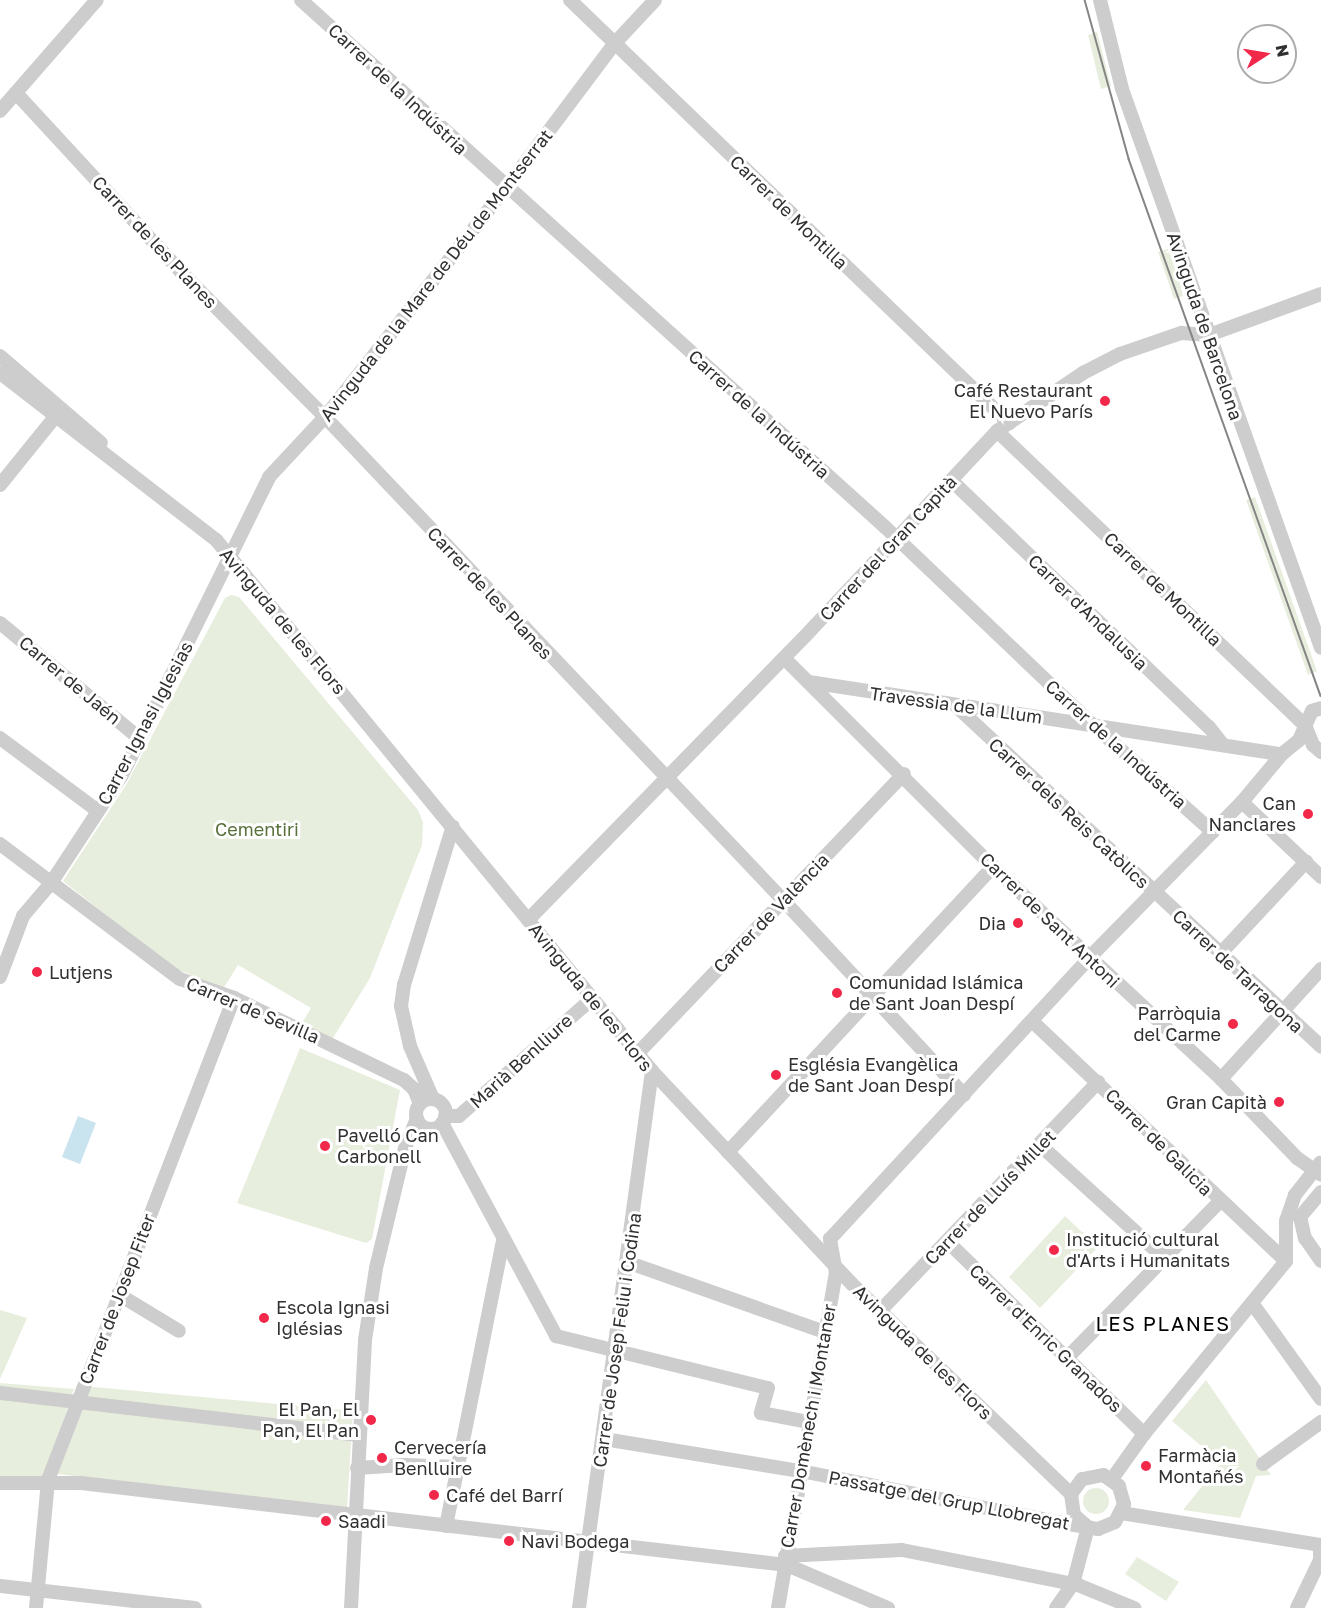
<!DOCTYPE html>
<meta charset="utf-8">
<style>
body{margin:0}
#map{position:relative;width:1321px;height:1608px;overflow:hidden;background:#fff;font-family:"Golos Text",sans-serif}
div>[style]{position:absolute}
.green>*{inset:0;background:#e8eedd}
.round{border-radius:50%}
.water>*{inset:0;background:#c9e4ef}
.street>*{height:14px;margin:-7px;padding:0 7px;transform-origin:7px;border-radius:7px;background:#cdcdcd}
.street>.ring{margin:-7px;padding:0;box-sizing:content-box;background:none;border:14px solid #cdcdcd;border-radius:50%}
.tram>*{height:1.5px;margin:-0.75px;padding:0 0.75px;transform-origin:0.75px;border-radius:0.75px;background:#858585}
.dots>*{width:16px;height:16px;translate:-50% -50%;box-sizing:border-box;border:3px solid #fff;border-radius:50%}
span{translate:-50% -50%;white-space:nowrap;text-align:center;line-height:1.15;-webkit-text-stroke:6px #fff;paint-order:stroke}
.street-label{font-size:18px;color:#303030}
.poi-label{font-size:18px;color:#303030}
.right{translate:-100% -50%;text-align:right}
.left{translate:0 -50%;text-align:left}
.park-label{font-size:18px;color:#58703a}
.neighbourhood-label{font-size:20px;color:#000;letter-spacing:1.5px}
.north{position:absolute;left:1237px;top:24px;width:60px;height:60px;box-sizing:border-box;background:#fff;border:2px solid #acacac;border-radius:50%;rotate:78deg;font-size:16px;font-weight:700;line-height:24px;text-align:center;color:#303030}
.north::after{content:'';display:block;margin:auto;width:21px;height:27px;background:#f1284a;clip-path:polygon(50% 0,100% 100%,50% 72%,0 100%)}
</style>
<div id="map">
<div class="green">
<div style="clip-path:polygon(1097px 32px,1111px 86px,1101px 89px,1088px 35px)"></div>
<div style="clip-path:polygon(1171px 248px,1183px 296px,1174px 299px,1158px 252px)"></div>
<div style="clip-path:polygon(1255px 497px,1317px 671px,1308px 675px,1246px 500px)"></div>
<div style="clip-path:polygon(231px 595px,239px 597px,418px 810px,423px 822px,422px 845px,370px 978px,330px 1043px,302px 1023px,311px 1008px,238px 965px,223px 989px,172px 967px,63px 881px,126px 785px,225px 598px)"></div>
<div style="clip-path:polygon(300px 1048px,400px 1090px,372px 1239px,366px 1243px,237px 1203px)"></div>
<div style="clip-path:polygon(1065px 1216px,1098px 1247px,1040px 1308px,1009px 1277px)"></div>
<div style="clip-path:polygon(0 1310px,27px 1318px,0 1379px)"></div>
<div style="clip-path:polygon(1206px 1380px,1271px 1475px,1256px 1476px,1240px 1518px,1183px 1510px,1221px 1463px,1172px 1421px)"></div>
<div style="clip-path:polygon(0 1383px,74px 1389px,44px 1481px,0 1481px)"></div>
<div style="clip-path:polygon(83px 1386px,353px 1411px,347px 1507px,57px 1474px)"></div>
<div class="round" style="left:1083px;top:1488px;width:26px;height:26px"></div>
<div style="clip-path:polygon(1137px 1557px,1179px 1582px,1166px 1601px,1125px 1574px)"></div>
</div>
<div class="water">
<div style="clip-path:polygon(78px 1116px,96px 1123px,80px 1164px,62px 1157px)"></div>
</div>
<div class="street">
<div style="left:301px;top:0;width:787px;rotate:42.06deg"></div>
<div style="left:885px;top:527px;width:286px;rotate:43.6deg"></div>
<div style="left:1092px;top:724px;width:162px;rotate:41.8deg"></div>
<div style="left:570px;top:0;width:610px;rotate:43.94deg"></div>
<div style="left:1100px;top:0;width:92px;rotate:76.1deg"></div>
<div style="left:1122px;top:89px;width:593px;rotate:70.4deg"></div>
<div style="left:16px;top:93px;width:252px;rotate:47.3deg"></div>
<div style="left:187px;top:278px;width:196px;rotate:45.2deg"></div>
<div style="left:325px;top:417px;width:666px;rotate:46.52deg"></div>
<div style="left:783px;top:900px;width:266px;rotate:47.1deg"></div>
<div style="left:0;top:111px;width:147px;rotate:-48.9deg"></div>
<div style="left:0;top:356px;width:133px;rotate:40.7deg"></div>
<div style="left:0;top:373px;width:274px;rotate:37.7deg"></div>
<div style="left:217px;top:541px;width:686px;rotate:50.62deg"></div>
<div style="left:652px;top:1071px;width:292px;rotate:46.8deg"></div>
<div style="left:852px;top:1284px;width:303px;rotate:43.8deg"></div>
<div style="left:997px;top:431px;width:426px;rotate:43.7deg"></div>
<div style="left:1305px;top:725px;width:22px;rotate:68deg"></div>
<div style="left:1313px;top:745px;width:11px;rotate:41deg"></div>
<div style="left:951px;top:480px;width:357px;rotate:43.8deg"></div>
<div style="left:1209px;top:727px;width:23px;rotate:52deg"></div>
<div style="left:0;top:485px;width:86px;rotate:-51.1deg"></div>
<div style="left:0;top:623px;width:180px;rotate:39.6deg"></div>
<div style="left:784px;top:658px;width:296px;rotate:45deg"></div>
<div style="left:993px;top:867px;width:311px;rotate:42.9deg"></div>
<div style="left:1221px;top:1079px;width:110px;rotate:46.1deg"></div>
<div style="left:1297px;top:1158px;width:29px;rotate:35deg"></div>
<div style="left:809px;top:682px;width:478px;rotate:8.7deg"></div>
<div style="left:957px;top:707px;width:498px;rotate:43deg"></div>
<div style="left:0;top:738px;width:122px;rotate:36.7deg"></div>
<div style="left:1242px;top:802px;width:109px;rotate:43.5deg"></div>
<div style="left:0;top:844px;width:225px;rotate:36.9deg"></div>
<div style="left:180px;top:979px;width:57px;rotate:19.4deg"></div>
<div style="left:234px;top:998px;width:189px;rotate:25.8deg"></div>
<div style="left:404px;top:1080px;width:13px;rotate:42deg"></div>
<div style="left:414px;top:1089px;width:16px;rotate:68deg"></div>
<div style="left:528px;top:920px;width:402px;rotate:-45.7deg"></div>
<div style="left:809px;top:632px;width:275px;rotate:-46.9deg"></div>
<div style="left:997px;top:431px;width:104px;rotate:-34deg"></div>
<div style="left:1083px;top:373px;width:42px;rotate:-27.2deg"></div>
<div style="left:1120px;top:354px;width:65px;rotate:-19deg"></div>
<div style="left:1181px;top:333px;width:28px;rotate:4deg"></div>
<div style="left:1209px;top:335px;width:119px;rotate:-20.1deg"></div>
<div style="left:1221px;top:953px;width:125px;rotate:-47deg"></div>
<div style="left:0;top:977px;width:65px;rotate:-69.3deg"></div>
<div style="left:23px;top:916px;width:43px;rotate:-49.7deg"></div>
<div style="left:51px;top:883px;width:129px;rotate:-56.7deg"></div>
<div style="left:122px;top:775px;width:332px;rotate:-63.7deg"></div>
<div style="left:269px;top:477px;width:82px;rotate:-47deg"></div>
<div style="left:325px;top:417px;width:292px;rotate:-51.7deg"></div>
<div style="left:506px;top:188px;width:180px;rotate:-53.1deg"></div>
<div style="left:614px;top:44px;width:60px;rotate:-47deg"></div>
<div style="left:1033px;top:1022px;width:348px;rotate:43.4deg"></div>
<div style="left:639px;top:1052px;width:384px;rotate:-46.4deg"></div>
<div style="left:1221px;top:1079px;width:149px;rotate:-47.7deg"></div>
<div style="left:433px;top:1099px;width:58px;rotate:-113.5deg"></div>
<div style="left:410px;top:1046px;width:41px;rotate:-102.7deg"></div>
<div style="left:401px;top:1006px;width:21px;rotate:-82deg"></div>
<div style="left:404px;top:985px;width:166px;rotate:-72.9deg"></div>
<div class="ring" style="left:416px;top:1099px;width:16px;height:16px"></div>
<div style="left:445px;top:1116px;width:14px"></div>
<div style="left:459px;top:1116px;width:179px;rotate:-41.4deg"></div>
<div style="left:442px;top:1123px;width:242px;rotate:61.8deg"></div>
<div style="left:556px;top:1336px;width:218px;rotate:13.8deg"></div>
<div style="left:768px;top:1388px;width:26px;rotate:106deg"></div>
<div style="left:761px;top:1413px;width:49px;rotate:10.6deg"></div>
<div style="left:1040px;top:1145px;width:166px;rotate:42.3deg"></div>
<div style="left:728px;top:1152px;width:389px;rotate:-47.1deg"></div>
<div style="left:1321px;top:1192px;width:33px;rotate:130deg"></div>
<div style="left:1300px;top:1217px;width:22px;rotate:77deg"></div>
<div style="left:1305px;top:1238px;width:28px;rotate:55deg"></div>
<div style="left:947px;top:1241px;width:276px;rotate:44.4deg"></div>
<div style="left:1286px;top:1261px;width:40px;rotate:-90deg"></div>
<div style="left:1286px;top:1221px;width:28px;rotate:-71deg"></div>
<div style="left:1295px;top:1195px;width:41px;rotate:-52deg"></div>
<div style="left:627px;top:1262px;width:210px;rotate:19.5deg"></div>
<div style="left:118px;top:1294px;width:71px;rotate:31.2deg"></div>
<div style="left:1252px;top:1303px;width:118px;rotate:54.3deg"></div>
<div style="left:881px;top:1310px;width:315px;rotate:-46.4deg"></div>
<div style="left:1066px;top:1359px;width:221px;rotate:-45.7deg"></div>
<div style="left:0;top:1393px;width:361px;rotate:6.7deg"></div>
<div style="left:604px;top:1439px;width:193px;rotate:9.3deg"></div>
<div style="left:1263px;top:1464px;width:72px;rotate:-35.9deg"></div>
<div style="left:357px;top:1468px;width:47px;rotate:-3.7deg"></div>
<div style="left:404px;top:1465px;width:54px;rotate:2.1deg"></div>
<div style="left:811px;top:1473px;width:251px;rotate:11.3deg"></div>
<div style="left:1057px;top:1522px;width:42px;rotate:9.7deg"></div>
<div style="left:1098px;top:1529px;width:18px;rotate:-22deg"></div>
<div style="left:1115px;top:1522px;width:20px;rotate:-63deg"></div>
<div style="left:1124px;top:1504px;width:19px;rotate:-106deg"></div>
<div style="left:1119px;top:1486px;width:19px;rotate:-145deg"></div>
<div style="left:1103px;top:1475px;width:21px;rotate:169deg"></div>
<div style="left:1082px;top:1479px;width:19px;rotate:126deg"></div>
<div style="left:1071px;top:1494px;width:21px;rotate:82deg"></div>
<div style="left:1074px;top:1515px;width:18px;rotate:41deg"></div>
<div style="left:1112px;top:1479px;width:55px;rotate:-54.6deg"></div>
<div style="left:1144px;top:1434px;width:224px;rotate:-50.6deg"></div>
<div style="left:0;top:1483px;width:81px"></div>
<div style="left:81px;top:1483px;width:711px;rotate:6.63deg"></div>
<div style="left:787px;top:1565px;width:110px;rotate:23.1deg"></div>
<div style="left:1121px;top:1513px;width:203px;rotate:9.1deg"></div>
<div style="left:446px;top:1526px;width:292px;rotate:-78.7deg"></div>
<div style="left:785px;top:1556px;width:117px;rotate:-2.9deg"></div>
<div style="left:902px;top:1550px;width:179px;rotate:11.2deg"></div>
<div style="left:1078px;top:1585px;width:61px;rotate:22.3deg"></div>
<div style="left:0;top:1586px;width:196px;rotate:6.4deg"></div>
<div style="left:36px;top:1608px;width:129px;rotate:-84.6deg"></div>
<div style="left:48px;top:1480px;width:517px;rotate:-68.9deg"></div>
<div style="left:351px;top:1608px;width:268px;rotate:-87deg"></div>
<div style="left:365px;top:1340px;width:73px;rotate:-81.3deg"></div>
<div style="left:376px;top:1268px;width:123px;rotate:-76.4deg"></div>
<div style="left:405px;top:1148px;width:32px;rotate:-68deg"></div>
<div style="left:579px;top:1608px;width:542px;rotate:-82.26deg"></div>
<div style="left:778px;top:1608px;width:340px;rotate:-80.2deg"></div>
<div style="left:836px;top:1273px;width:35px;rotate:-100deg"></div>
<div style="left:830px;top:1239px;width:381px;rotate:-47.3deg"></div>
<div style="left:1088px;top:959px;width:220px;rotate:-45.6deg"></div>
<div style="left:1242px;top:802px;width:62px;rotate:-50.2deg"></div>
<div style="left:1282px;top:754px;width:22px;rotate:-39deg"></div>
<div style="left:1299px;top:740px;width:32px;rotate:-66deg"></div>
<div style="left:1312px;top:711px;width:9px;rotate:-18deg"></div>
<div style="left:1056px;top:1608px;width:29px;rotate:-55deg"></div>
<div style="left:1073px;top:1584px;width:59px;rotate:-75.3deg"></div>
<div style="left:1297px;top:1608px;width:53px;rotate:-64.4deg"></div>
<div style="left:1320px;top:1560px;width:15px;rotate:-90deg"></div>
</div>
<div class="tram">
<div style="left:1085px;top:0;width:165px;rotate:74.5deg"></div>
<div style="left:1129px;top:159px;width:570px;rotate:70.33deg"></div>
</div>
<div class="dots">
<div style="left:1105px;top:401px;background:#f1284a"></div>
<div style="left:1308px;top:814px;background:#f1284a"></div>
<div style="left:1018px;top:923px;background:#f1284a"></div>
<div style="left:37px;top:972px;background:#f1284a"></div>
<div style="left:837px;top:993px;background:#f1284a"></div>
<div style="left:1233px;top:1024px;background:#f1284a"></div>
<div style="left:776px;top:1075px;background:#f1284a"></div>
<div style="left:1279px;top:1102px;background:#f1284a"></div>
<div style="left:325px;top:1146px;background:#f1284a"></div>
<div style="left:1054px;top:1250px;background:#f1284a"></div>
<div style="left:264px;top:1318px;background:#f1284a"></div>
<div style="left:371px;top:1420px;background:#f1284a"></div>
<div style="left:382px;top:1458px;background:#f1284a"></div>
<div style="left:1146px;top:1466px;background:#f1284a"></div>
<div style="left:434px;top:1495px;background:#f1284a"></div>
<div style="left:326px;top:1521px;background:#f1284a"></div>
<div style="left:509px;top:1541px;background:#f1284a"></div>
</div>
<div class="street-label">
<span style="left:398px;top:89px;rotate:43deg">Carrer de la Indústria</span>
<span style="left:789px;top:212px;rotate:44deg">Carrer de Montilla</span>
<span style="left:155px;top:242px;rotate:47deg">Carrer de les Planes</span>
<span style="left:436px;top:275px;rotate:-52deg">Avinguda de la Mare de Déu de Montserrat</span>
<span style="left:1205px;top:326px;rotate:71deg">Avinguda de Barcelona</span>
<span style="left:759px;top:414px;rotate:42deg">Carrer de la Indústria</span>
<span style="left:888px;top:548px;rotate:-47deg">Carrer del Gran Capità</span>
<span style="left:1163px;top:589px;rotate:44deg">Carrer de Montilla</span>
<span style="left:490px;top:593px;rotate:47deg">Carrer de les Planes</span>
<span style="left:1088px;top:612px;rotate:44deg">Carrer d'Andalusia</span>
<span style="left:283px;top:621px;rotate:50deg">Avinguda de les Flors</span>
<span style="left:70px;top:680px;rotate:40deg">Carrer de Jaén</span>
<span style="left:956px;top:705px;rotate:8deg">Travessia de la Llum</span>
<span style="left:145px;top:723px;rotate:-62deg">Carrer Ignasi Iglesias</span>
<span style="left:1116px;top:744px;rotate:42deg">Carrer de la Indústria</span>
<span style="left:1069px;top:813px;rotate:43deg">Carrer dels Reis Catòlics</span>
<span style="left:771px;top:913px;rotate:-46deg">Carrer de València</span>
<span style="left:1050px;top:920px;rotate:44deg">Carrer de Sant Antoni</span>
<span style="left:1238px;top:971px;rotate:43deg">Carrer de Tarragona</span>
<span style="left:591px;top:997px;rotate:51deg">Avinguda de les Flors</span>
<span style="left:253px;top:1010px;rotate:23deg">Carrer de Sevilla</span>
<span style="left:521px;top:1061px;rotate:-42deg">Marià Benlliure</span>
<span style="left:1159px;top:1142px;rotate:45deg">Carrer de Galicia</span>
<span style="left:990px;top:1197px;rotate:-46deg">Carrer de Lluís Millet</span>
<span style="left:117px;top:1299px;rotate:-69deg">Carrer de Josep Fiter</span>
<span style="left:1046px;top:1338px;rotate:44deg">Carrer d'Enric Granados</span>
<span style="left:617px;top:1340px;rotate:-82deg">Carrer de Josep Feliu i Codina</span>
<span style="left:923px;top:1352px;rotate:44deg">Avinguda de les Flors</span>
<span style="left:808px;top:1426px;rotate:-80deg">Carrer Domènech i Montaner</span>
<span style="left:949px;top:1500px;rotate:11deg">Passatge del Grup Llobregat</span>
</div>
<div class="poi-label">
<span class="right" style="left:1093px;top:401px">Café Restaurant<br>El Nuevo París</span>
<span class="right" style="left:1296px;top:814px">Can<br>Nanclares</span>
<span class="right" style="left:1006px;top:923px">Dia</span>
<span class="left" style="left:49px;top:972px">Lutjens</span>
<span class="left" style="left:849px;top:993px">Comunidad Islámica<br>de Sant Joan Despí</span>
<span class="right" style="left:1221px;top:1024px">Parròquia<br>del Carme</span>
<span class="left" style="left:788px;top:1075px">Església Evangèlica<br>de Sant Joan Despí</span>
<span class="right" style="left:1267px;top:1102px">Gran Capità</span>
<span class="left" style="left:337px;top:1146px">Pavelló Can<br>Carbonell</span>
<span class="left" style="left:1066px;top:1250px">Institució cultural<br>d'Arts i Humanitats</span>
<span class="left" style="left:276px;top:1318px">Escola Ignasi<br>Iglésias</span>
<span class="right" style="left:359px;top:1420px">El Pan, El<br>Pan, El Pan</span>
<span class="left" style="left:394px;top:1458px">Cervecería<br>Benlluire</span>
<span class="left" style="left:1158px;top:1466px">Farmàcia<br>Montañés</span>
<span class="left" style="left:446px;top:1495px">Café del Barrí</span>
<span class="left" style="left:338px;top:1521px">Saadi</span>
<span class="left" style="left:521px;top:1541px">Navi Bodega</span>
</div>
<div class="park-label">
<span style="left:257px;top:829px">Cementiri</span>
</div>
<div class="neighbourhood-label">
<span style="left:1163px;top:1323px">LES PLANES</span>
</div>
<div class="north">N</div>
</div>
